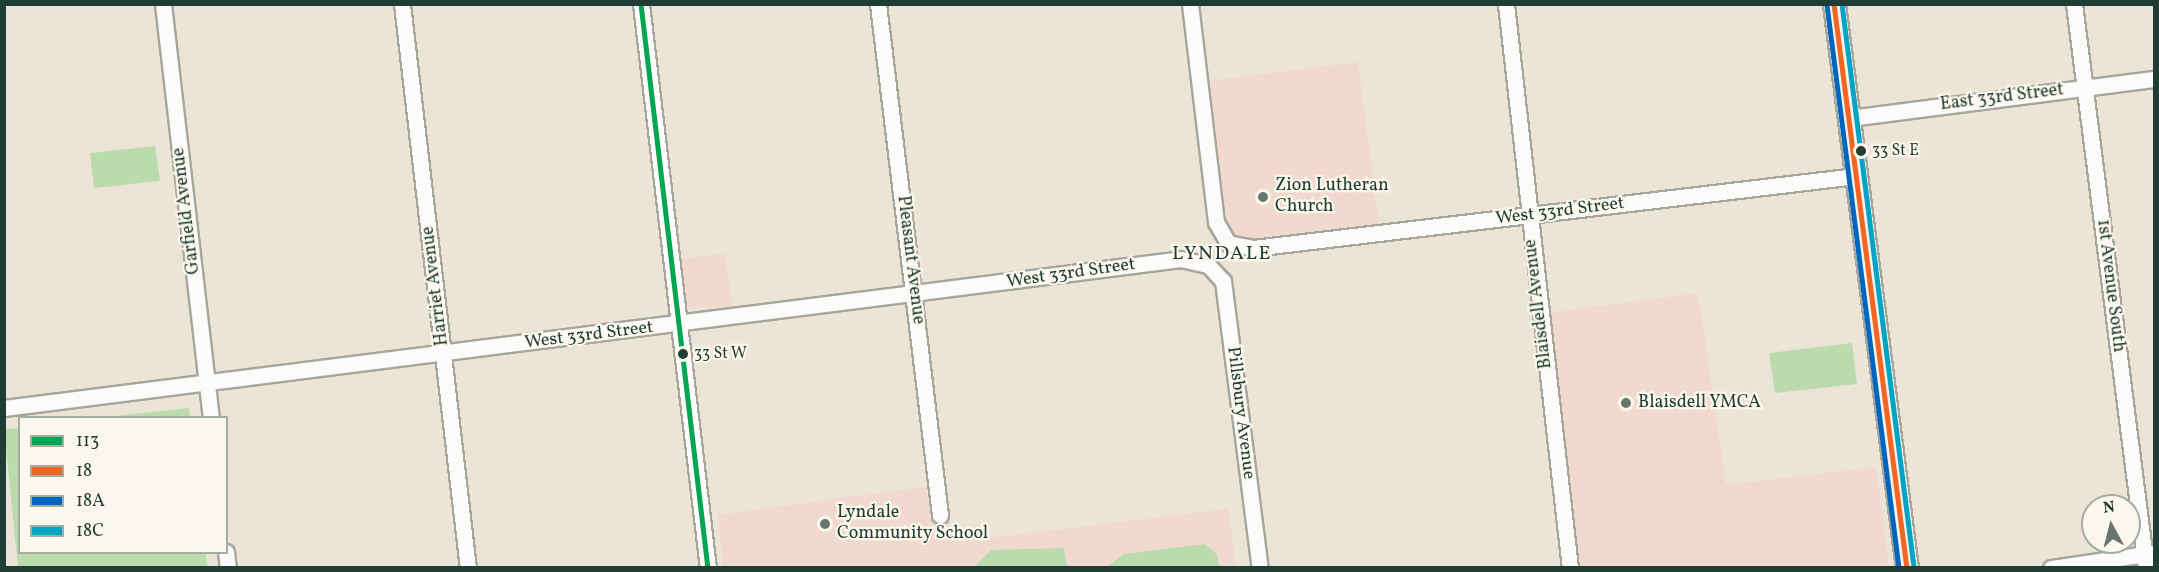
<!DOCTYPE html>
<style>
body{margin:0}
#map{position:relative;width:2159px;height:572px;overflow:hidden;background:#ece4d6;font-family:Vollkorn,serif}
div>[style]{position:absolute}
.built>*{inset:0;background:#f2d9cf}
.green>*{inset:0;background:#bbdbac}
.roads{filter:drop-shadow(2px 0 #a7a69d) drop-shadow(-2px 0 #a7a69d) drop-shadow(0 2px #a7a69d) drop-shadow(0 -2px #a7a69d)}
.minor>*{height:15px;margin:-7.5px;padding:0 7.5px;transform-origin:7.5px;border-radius:7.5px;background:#fcfbf9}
.secondary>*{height:21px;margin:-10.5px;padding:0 10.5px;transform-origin:10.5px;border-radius:10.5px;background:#f5f2eb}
.bus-1>*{height:4.5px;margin:-2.25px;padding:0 2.25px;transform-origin:2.25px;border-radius:2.25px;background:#00a651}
.bus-2>*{height:4.5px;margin:-2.25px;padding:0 2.25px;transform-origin:2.25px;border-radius:2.25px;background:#f26522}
.bus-3>*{height:4.5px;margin:-2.25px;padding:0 2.25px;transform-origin:2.25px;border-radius:2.25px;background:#0065bd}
.bus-4>*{height:4.5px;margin:-2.25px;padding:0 2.25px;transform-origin:2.25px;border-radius:2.25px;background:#02a4c6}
.dots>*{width:16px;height:16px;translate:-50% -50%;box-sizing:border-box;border:3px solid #fbf7ec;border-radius:50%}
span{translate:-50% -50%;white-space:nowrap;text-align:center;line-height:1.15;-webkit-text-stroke:4.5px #fbf7ec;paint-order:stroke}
.bus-label{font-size:16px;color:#1f3d34}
.left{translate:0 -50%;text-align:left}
.street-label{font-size:18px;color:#1f3d34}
.poi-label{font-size:18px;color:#1f3d34}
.neighbourhood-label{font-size:20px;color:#1f3d34;letter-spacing:1.5px}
.frame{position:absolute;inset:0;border:6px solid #1f3d34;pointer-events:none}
.legend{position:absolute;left:18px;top:416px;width:210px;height:138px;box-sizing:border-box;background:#fbf7ec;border:2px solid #a3ada2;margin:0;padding:8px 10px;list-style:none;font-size:18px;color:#1f3d34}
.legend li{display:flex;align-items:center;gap:12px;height:30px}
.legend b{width:30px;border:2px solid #a3ada2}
.north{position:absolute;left:2081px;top:494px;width:60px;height:60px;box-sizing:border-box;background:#fbf7ec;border:2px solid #a3ada2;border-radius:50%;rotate:353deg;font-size:16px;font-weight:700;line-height:24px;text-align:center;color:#1f3d34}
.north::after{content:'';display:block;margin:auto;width:21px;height:27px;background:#67776d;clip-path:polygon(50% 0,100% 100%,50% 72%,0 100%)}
</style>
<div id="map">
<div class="built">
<div style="clip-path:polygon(1358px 62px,1379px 224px,1235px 240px,1227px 231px,1208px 81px)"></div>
<div style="clip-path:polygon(725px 253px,732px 306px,685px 308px,681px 259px)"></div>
<div style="clip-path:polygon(1698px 293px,1726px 485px,1876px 467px,1889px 567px,1577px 567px,1548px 313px)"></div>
<div style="clip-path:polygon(925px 487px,934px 530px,957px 542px,1228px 509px,1236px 567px,723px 567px,718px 515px)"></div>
</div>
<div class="green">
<div style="clip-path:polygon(155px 146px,160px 181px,94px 188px,90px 153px)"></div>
<div style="clip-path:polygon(1852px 343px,1857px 384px,1775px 393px,1769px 353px)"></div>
<div style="clip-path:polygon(189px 408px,190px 417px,106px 417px)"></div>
<div style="clip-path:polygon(19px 428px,20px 552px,206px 553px,207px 567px,18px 567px,4px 429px)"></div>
<div style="clip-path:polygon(1205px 544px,1217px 554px,1219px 567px,1108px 567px,1123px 554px)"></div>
<div style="clip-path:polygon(1064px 548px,1067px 567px,974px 567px,991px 550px)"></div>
</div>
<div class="roads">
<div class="minor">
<div style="left:163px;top:4px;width:417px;rotate:83.4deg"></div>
<div style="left:402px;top:4px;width:568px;rotate:83.33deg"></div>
<div style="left:641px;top:4px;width:568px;rotate:83.23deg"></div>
<div style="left:878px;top:4px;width:515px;rotate:83.08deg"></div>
<div style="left:1190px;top:4px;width:220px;rotate:83.2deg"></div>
<div style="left:1216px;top:222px;width:24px;rotate:60deg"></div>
<div style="left:1228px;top:243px;width:25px;rotate:11deg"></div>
<div style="left:1253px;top:248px;width:607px;rotate:-6.81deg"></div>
<div style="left:1506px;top:4px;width:568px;rotate:83.53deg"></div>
<div style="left:2074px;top:4px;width:569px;rotate:82.72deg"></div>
<div style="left:1849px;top:118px;width:307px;rotate:-7.3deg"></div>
<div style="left:4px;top:408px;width:1186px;rotate:-7.21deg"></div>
<div style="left:1181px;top:259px;width:28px;rotate:13deg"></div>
<div style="left:1208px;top:265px;width:22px;rotate:47deg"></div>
<div style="left:1223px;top:281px;width:289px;rotate:82.7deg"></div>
<div style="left:226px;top:552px;width:16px;rotate:83deg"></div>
<div style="left:2051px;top:568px;width:102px;rotate:-8.4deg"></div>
</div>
<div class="secondary">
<div style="left:1834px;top:4px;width:569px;rotate:82.63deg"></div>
</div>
</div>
<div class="bus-1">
<div style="left:641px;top:4px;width:568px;rotate:83.23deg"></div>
</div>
<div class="bus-2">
<div style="left:1834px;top:4px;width:569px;rotate:82.63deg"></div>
</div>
<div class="bus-3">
<div style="left:1827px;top:5px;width:568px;rotate:82.71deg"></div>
</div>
<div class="bus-4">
<div style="left:1842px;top:4px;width:568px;rotate:82.71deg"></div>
</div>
<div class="dots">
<div style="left:1861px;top:151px;background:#1f3d34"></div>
<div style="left:1263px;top:197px;background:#67776d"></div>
<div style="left:683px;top:354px;background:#1f3d34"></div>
<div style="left:1626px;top:403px;background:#67776d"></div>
<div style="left:825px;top:524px;background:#67776d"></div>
</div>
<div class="bus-label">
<span class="left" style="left:1872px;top:151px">33 St E</span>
<span class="left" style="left:694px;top:354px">33 St W</span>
</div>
<div class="street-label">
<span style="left:2002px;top:98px;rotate:-7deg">East 33rd Street</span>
<span style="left:187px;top:211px;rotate:-97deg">Garfield Avenue</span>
<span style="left:1560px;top:212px;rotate:-7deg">West 33rd Street</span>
<span style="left:910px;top:260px;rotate:83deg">Pleasant Avenue</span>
<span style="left:1071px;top:274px;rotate:-8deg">West 33rd Street</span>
<span style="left:436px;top:286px;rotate:-97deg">Harriet Avenue</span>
<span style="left:2110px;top:286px;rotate:83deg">1st Avenue South</span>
<span style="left:1539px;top:304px;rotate:-97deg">Blaisdell Avenue</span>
<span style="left:589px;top:336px;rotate:-7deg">West 33rd Street</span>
<span style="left:1240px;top:413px;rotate:83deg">Pillsbury Avenue</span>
</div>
<div class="poi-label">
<span class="left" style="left:1275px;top:197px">Zion Lutheran<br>Church</span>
<span class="left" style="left:1638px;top:403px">Blaisdell YMCA</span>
<span class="left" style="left:837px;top:524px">Lyndale<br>Community School</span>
</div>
<div class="neighbourhood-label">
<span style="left:1222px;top:254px">LYNDALE</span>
</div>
<div class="frame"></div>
<ul class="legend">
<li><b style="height:8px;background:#00a651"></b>113</li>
<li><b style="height:8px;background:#f26522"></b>18</li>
<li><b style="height:8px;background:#0065bd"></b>18A</li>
<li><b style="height:8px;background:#02a4c6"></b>18C</li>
</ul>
<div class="north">N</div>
</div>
